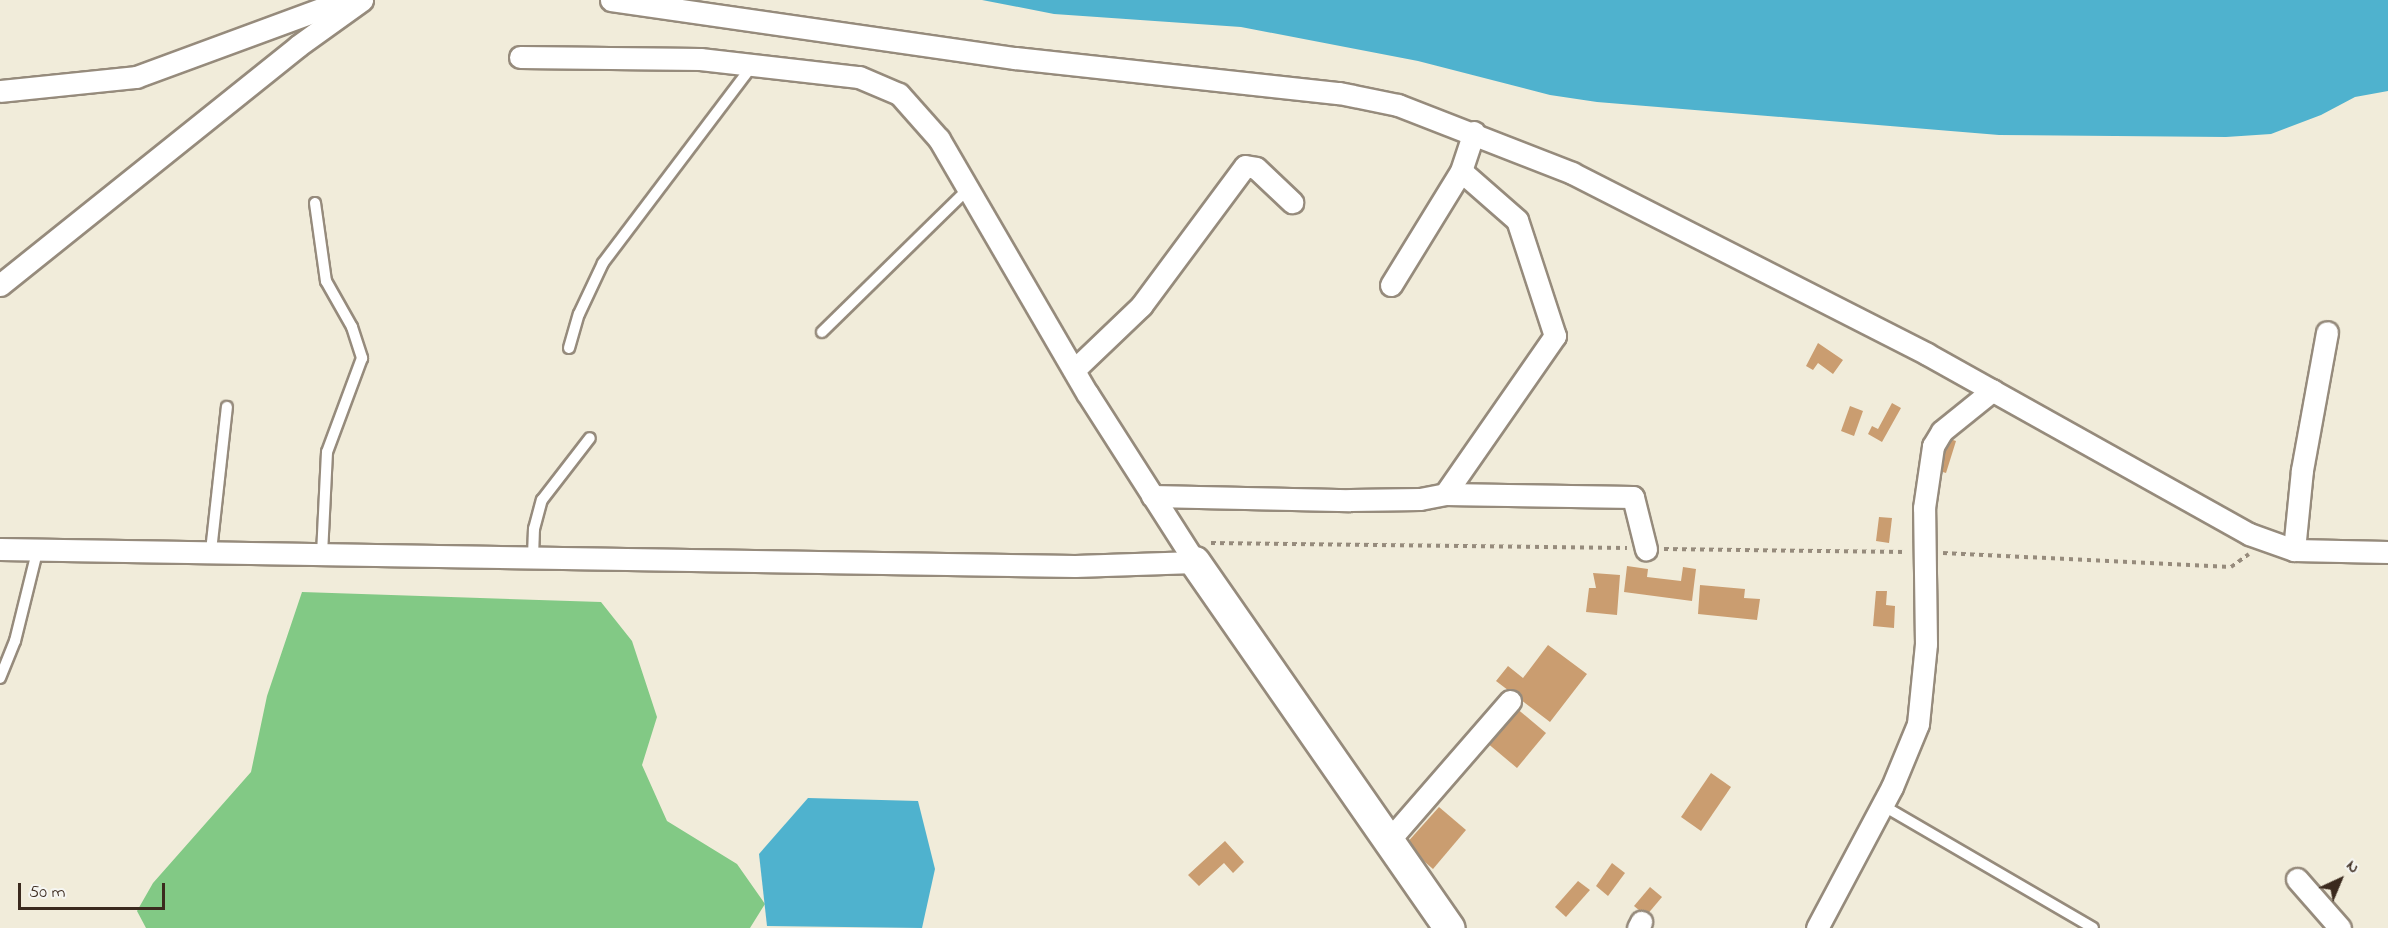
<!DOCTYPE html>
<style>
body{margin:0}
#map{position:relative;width:2388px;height:928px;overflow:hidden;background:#f1ecda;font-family:"Indie Flower",sans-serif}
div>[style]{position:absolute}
.green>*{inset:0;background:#82c985}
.water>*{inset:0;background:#4fb2ce}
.building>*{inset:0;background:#ca9d70}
.path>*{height:4px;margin-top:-2px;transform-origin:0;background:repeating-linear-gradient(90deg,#968b7c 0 4.5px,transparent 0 9px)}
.roads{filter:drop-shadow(2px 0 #968b7c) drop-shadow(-2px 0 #968b7c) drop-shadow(0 2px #968b7c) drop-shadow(0 -2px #968b7c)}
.lane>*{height:10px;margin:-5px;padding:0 5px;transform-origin:5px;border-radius:5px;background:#fff}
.street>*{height:21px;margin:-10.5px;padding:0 10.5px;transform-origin:10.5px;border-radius:10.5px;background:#fff}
.secondary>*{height:30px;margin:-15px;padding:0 15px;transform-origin:15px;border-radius:15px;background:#fff}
span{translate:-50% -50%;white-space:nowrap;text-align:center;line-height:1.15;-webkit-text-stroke:4.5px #f6f6f2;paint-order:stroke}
.north{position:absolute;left:2310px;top:850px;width:60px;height:60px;-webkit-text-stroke:4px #f6f6f2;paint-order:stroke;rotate:44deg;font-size:16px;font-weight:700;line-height:24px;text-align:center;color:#3b2a1e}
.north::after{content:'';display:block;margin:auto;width:21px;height:27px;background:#3b2a1e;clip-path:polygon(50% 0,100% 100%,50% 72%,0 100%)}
.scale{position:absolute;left:18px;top:883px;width:147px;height:27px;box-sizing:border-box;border:3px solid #3b2a1e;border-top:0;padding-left:8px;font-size:18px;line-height:21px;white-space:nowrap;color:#3b2a1e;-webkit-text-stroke:4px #f6f6f2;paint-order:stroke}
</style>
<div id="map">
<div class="green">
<div style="clip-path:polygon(302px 592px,601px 602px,632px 641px,657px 717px,642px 765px,667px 821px,737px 864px,765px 904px,750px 928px,146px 928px,137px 911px,153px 883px,251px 772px,267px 696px)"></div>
</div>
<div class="water">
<div style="clip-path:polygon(982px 0,2388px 0,2388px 91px,2355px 97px,2321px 115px,2271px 134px,2226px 137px,1999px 135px,1597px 102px,1550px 95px,1418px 61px,1241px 27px,1054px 14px)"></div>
<div style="clip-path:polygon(808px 798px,918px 801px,935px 869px,922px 928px,767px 926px,759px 854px)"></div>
</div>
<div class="building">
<div style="clip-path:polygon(1818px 343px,1843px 360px,1833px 374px,1818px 363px,1813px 370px,1806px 366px)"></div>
<div style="clip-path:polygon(1892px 403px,1901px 408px,1882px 442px,1868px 434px,1872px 426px,1878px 429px)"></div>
<div style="clip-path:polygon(1850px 406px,1863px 411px,1854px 436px,1841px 431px)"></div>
<div style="clip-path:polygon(1944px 437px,1956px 441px,1946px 473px,1933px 469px)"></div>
<div style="clip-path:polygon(1879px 517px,1892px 518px,1889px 543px,1876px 541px)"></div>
<div style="clip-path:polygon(1627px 566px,1648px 569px,1647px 577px,1681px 581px,1683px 567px,1696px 569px,1692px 601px,1624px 592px)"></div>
<div style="clip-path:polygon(1593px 573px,1620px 575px,1617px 615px,1586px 612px,1589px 588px,1596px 588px)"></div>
<div style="clip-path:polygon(1700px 585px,1745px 589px,1744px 598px,1760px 599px,1757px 620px,1698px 614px)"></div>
<div style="clip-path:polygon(1876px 591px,1887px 591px,1886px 605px,1895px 606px,1894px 628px,1873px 626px)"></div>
<div style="clip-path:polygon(1548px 645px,1587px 674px,1550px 722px,1496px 681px,1508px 666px,1523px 678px)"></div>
<div style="clip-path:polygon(1515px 707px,1546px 733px,1517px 768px,1486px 742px)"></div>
<div style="clip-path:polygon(1711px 773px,1731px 787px,1701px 831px,1681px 817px)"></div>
<div style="clip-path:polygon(1439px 807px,1466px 830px,1433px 869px,1405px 845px)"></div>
<div style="clip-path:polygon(1225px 841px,1244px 862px,1233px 873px,1224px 863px,1199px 886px,1188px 875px)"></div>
<div style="clip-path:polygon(1612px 863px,1625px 873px,1608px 896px,1596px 886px)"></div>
<div style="clip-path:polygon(1578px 881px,1590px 890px,1566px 917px,1555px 907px)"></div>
<div style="clip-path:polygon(1650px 887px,1662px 897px,1646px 916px,1634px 906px)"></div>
</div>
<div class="path">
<div style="left:1211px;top:543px;width:416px;rotate:0.7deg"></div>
<div style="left:1664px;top:549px;width:242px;rotate:0.7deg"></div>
<div style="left:1943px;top:553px;width:288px;rotate:2.8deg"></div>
<div style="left:2231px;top:567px;width:22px;rotate:-36deg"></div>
</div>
<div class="roads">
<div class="lane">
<div style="left:315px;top:203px;width:79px;rotate:82deg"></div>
<div style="left:326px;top:281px;width:53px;rotate:60.5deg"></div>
<div style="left:352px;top:327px;width:33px;rotate:72deg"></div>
<div style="left:362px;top:358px;width:100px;rotate:110.4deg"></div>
<div style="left:327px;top:452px;width:101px;rotate:92.8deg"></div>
<div style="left:822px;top:332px;width:203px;rotate:-44.4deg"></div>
<div style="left:569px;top:348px;width:35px;rotate:-74deg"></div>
<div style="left:579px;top:314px;width:56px;rotate:-64.8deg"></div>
<div style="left:603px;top:263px;width:247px;rotate:-52.9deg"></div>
<div style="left:211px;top:551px;width:145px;rotate:-83.7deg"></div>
<div style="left:533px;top:557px;width:28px;rotate:-88deg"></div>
<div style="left:534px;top:529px;width:30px;rotate:-75deg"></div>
<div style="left:542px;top:500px;width:78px;rotate:-52.3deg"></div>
<div style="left:0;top:678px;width:40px;rotate:-68deg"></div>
<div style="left:15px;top:641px;width:96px;rotate:-76.1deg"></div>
<div style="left:1882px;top:805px;width:244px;rotate:30.2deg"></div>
</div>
<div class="street">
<div style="left:611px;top:0;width:408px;rotate:8.2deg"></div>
<div style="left:1015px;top:58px;width:326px;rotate:6.2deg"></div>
<div style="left:1339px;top:93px;width:60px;rotate:11.5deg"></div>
<div style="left:1398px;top:105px;width:187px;rotate:21.3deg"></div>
<div style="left:1572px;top:173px;width:398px;rotate:27deg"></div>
<div style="left:1927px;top:354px;width:369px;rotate:29.2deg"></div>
<div style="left:2249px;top:534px;width:48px;rotate:19.6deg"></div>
<div style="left:2294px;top:550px;width:94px;rotate:1.2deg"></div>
<div style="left:520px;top:57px;width:180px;rotate:0.6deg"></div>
<div style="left:700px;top:59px;width:160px;rotate:6.5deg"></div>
<div style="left:859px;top:77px;width:43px;rotate:23deg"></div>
<div style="left:899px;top:94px;width:60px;rotate:48.4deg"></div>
<div style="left:939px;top:139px;width:294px;rotate:59.8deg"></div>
<div style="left:1087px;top:393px;width:201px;rotate:57.4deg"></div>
<div style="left:0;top:91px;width:137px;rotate:-5.9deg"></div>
<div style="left:136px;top:77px;width:200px;rotate:-20.2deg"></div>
<div style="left:324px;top:8px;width:25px;rotate:-11deg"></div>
<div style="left:0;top:285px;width:382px;rotate:-38.7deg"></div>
<div style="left:298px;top:46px;width:79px;rotate:-35.7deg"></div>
<div style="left:1391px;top:285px;width:134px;rotate:-58.4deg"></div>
<div style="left:1461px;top:171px;width:41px;rotate:-71.6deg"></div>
<div style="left:1074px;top:370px;width:93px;rotate:-43.7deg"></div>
<div style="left:1141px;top:306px;width:174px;rotate:-53.4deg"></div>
<div style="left:1245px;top:166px;width:11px;rotate:10deg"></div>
<div style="left:1256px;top:168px;width:50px;rotate:43.4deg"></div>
<div style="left:1445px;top:494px;width:188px;rotate:0.9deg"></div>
<div style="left:1633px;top:497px;width:54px;rotate:76deg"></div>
<div style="left:1152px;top:496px;width:198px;rotate:1.2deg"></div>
<div style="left:1350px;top:500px;width:70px;rotate:-0.8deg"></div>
<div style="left:1420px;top:499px;width:25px;rotate:-11deg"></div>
<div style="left:1445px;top:494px;width:193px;rotate:-55.2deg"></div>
<div style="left:1555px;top:336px;width:122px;rotate:-108.1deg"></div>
<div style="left:1517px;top:220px;width:74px;rotate:-138.8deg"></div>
<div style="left:0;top:549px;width:1075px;rotate:0.91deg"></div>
<div style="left:1075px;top:566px;width:120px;rotate:-1.9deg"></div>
<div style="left:2294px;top:550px;width:80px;rotate:-84.3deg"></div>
<div style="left:2302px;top:470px;width:140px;rotate:-79.7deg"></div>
<div style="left:1390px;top:839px;width:183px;rotate:-49deg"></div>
<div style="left:2297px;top:879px;width:65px;rotate:48.7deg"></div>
<div style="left:1638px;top:928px;width:7px;rotate:-63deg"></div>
<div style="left:1817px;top:928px;width:160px;rotate:-62deg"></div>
<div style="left:1892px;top:787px;width:68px;rotate:-67.6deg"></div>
<div style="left:1918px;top:724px;width:80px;rotate:-84.3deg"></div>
<div style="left:1926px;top:644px;width:136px;rotate:-90.8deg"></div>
<div style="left:1924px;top:508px;width:63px;rotate:-81.7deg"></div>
<div style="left:1933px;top:446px;width:17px;rotate:-59deg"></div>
<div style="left:1942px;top:431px;width:65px;rotate:-38.8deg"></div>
</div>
<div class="secondary">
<div style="left:1195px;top:562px;width:446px;rotate:55.2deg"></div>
</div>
</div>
<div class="north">N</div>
<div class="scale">50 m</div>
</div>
